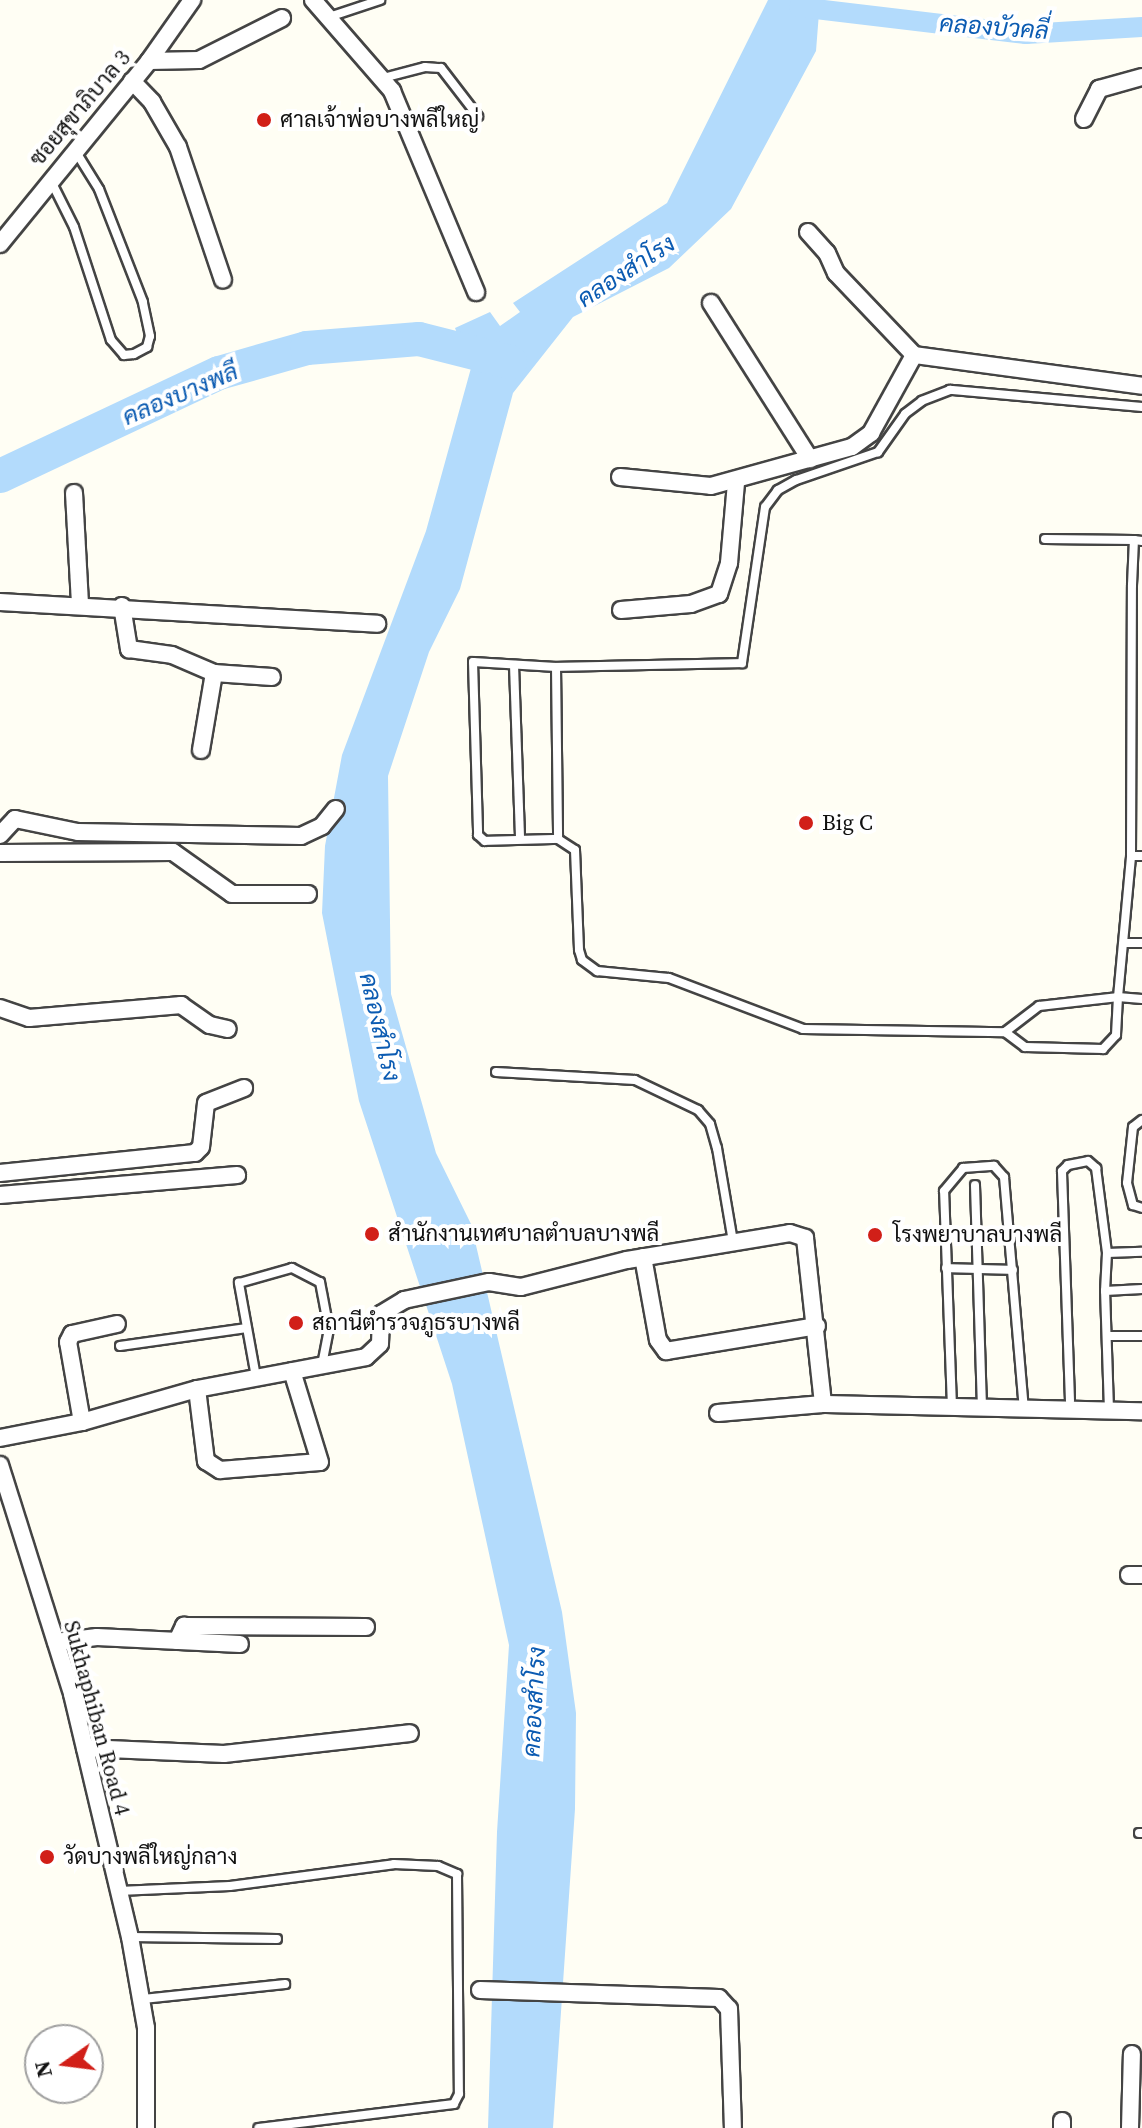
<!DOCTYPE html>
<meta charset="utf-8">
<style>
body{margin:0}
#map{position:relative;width:1142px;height:2128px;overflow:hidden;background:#fffef4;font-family:"Source Serif 4",Sarabun,serif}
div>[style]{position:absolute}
.water>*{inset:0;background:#b3dbfc}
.canal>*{height:20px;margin:-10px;padding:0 10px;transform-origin:10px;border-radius:10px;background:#b3dbfc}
.river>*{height:34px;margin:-17px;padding:0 17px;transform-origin:17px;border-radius:17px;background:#b3dbfc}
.roads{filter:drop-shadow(2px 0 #444) drop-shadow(-2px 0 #444) drop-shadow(0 2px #444) drop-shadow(0 -2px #444)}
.service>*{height:8px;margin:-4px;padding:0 4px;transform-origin:4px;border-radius:4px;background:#fff}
.minor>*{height:16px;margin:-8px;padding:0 8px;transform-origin:8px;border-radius:8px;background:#fff}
.dots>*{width:22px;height:22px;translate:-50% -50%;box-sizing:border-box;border:4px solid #fff;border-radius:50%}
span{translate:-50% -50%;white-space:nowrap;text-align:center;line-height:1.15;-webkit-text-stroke:8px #fff;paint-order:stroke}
.street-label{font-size:22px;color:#111}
.poi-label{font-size:22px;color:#111}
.left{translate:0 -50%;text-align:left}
.water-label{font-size:24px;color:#0b5bb2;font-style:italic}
.north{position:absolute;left:24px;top:2024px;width:80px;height:80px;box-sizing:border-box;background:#fff;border:2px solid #a0a0a0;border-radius:50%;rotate:256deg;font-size:22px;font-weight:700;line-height:32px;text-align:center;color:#111}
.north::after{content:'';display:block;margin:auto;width:28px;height:36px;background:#d11f18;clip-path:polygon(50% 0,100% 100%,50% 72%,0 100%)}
</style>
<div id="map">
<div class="water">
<div style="clip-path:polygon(768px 0,820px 0,816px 51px,731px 209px,669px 268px,573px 317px,513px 393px,460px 589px,429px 652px,388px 776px,391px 994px,436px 1153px,471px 1224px,562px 1612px,576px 1713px,575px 1809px,553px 2128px,488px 2128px,497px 1832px,509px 1645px,452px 1384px,359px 1101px,322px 913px,325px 846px,342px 755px,426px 531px,471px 368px,455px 328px,490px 312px,500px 326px,520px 312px,513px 303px,667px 203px)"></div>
</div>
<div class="canal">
<div style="left:799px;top:7px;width:229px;rotate:6.8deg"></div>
<div style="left:1026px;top:34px;width:116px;rotate:-3.5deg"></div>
</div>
<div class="river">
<div style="left:0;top:476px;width:242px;rotate:-25.2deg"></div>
<div style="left:219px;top:373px;width:91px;rotate:-15.9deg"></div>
<div style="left:307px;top:348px;width:112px;rotate:-4.6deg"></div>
<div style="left:419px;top:339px;width:94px;rotate:14.2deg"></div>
</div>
<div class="roads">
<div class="service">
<div style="left:329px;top:17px;width:54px;rotate:-18.4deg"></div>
<div style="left:383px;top:78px;width:43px;rotate:-14.7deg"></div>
<div style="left:425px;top:67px;width:16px;rotate:4deg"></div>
<div style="left:441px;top:68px;width:61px;rotate:52.4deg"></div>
<div style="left:51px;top:181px;width:51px;rotate:63.4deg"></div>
<div style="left:74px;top:227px;width:119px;rotate:71.9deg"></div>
<div style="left:111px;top:340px;width:20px;rotate:49deg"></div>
<div style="left:124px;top:355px;width:10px;rotate:-6deg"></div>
<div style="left:134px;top:354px;width:15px;rotate:-28deg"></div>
<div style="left:147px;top:347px;width:11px;rotate:-75deg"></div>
<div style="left:150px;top:336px;width:35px;rotate:-102deg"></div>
<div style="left:143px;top:302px;width:121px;rotate:-111.3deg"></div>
<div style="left:99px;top:189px;width:44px;rotate:-121.9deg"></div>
<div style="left:1142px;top:407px;width:193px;rotate:-174.9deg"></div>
<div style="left:950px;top:390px;width:30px;rotate:159deg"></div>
<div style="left:922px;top:401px;width:21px;rotate:143deg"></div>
<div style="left:905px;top:414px;width:47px;rotate:125.4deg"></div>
<div style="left:878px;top:452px;width:87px;rotate:161.1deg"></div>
<div style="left:796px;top:480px;width:21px;rotate:151deg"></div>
<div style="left:778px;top:490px;width:21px;rotate:127deg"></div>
<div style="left:765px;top:507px;width:158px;rotate:98.4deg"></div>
<div style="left:742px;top:663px;width:186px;rotate:178.8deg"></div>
<div style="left:556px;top:667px;width:172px;rotate:89.3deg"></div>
<div style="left:558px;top:839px;width:20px;rotate:33deg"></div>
<div style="left:575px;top:850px;width:100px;rotate:87.7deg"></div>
<div style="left:579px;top:950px;width:10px;rotate:73deg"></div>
<div style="left:582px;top:960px;width:19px;rotate:36deg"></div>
<div style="left:597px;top:971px;width:72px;rotate:5.6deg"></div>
<div style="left:669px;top:978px;width:143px;rotate:20.8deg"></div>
<div style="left:803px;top:1029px;width:202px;rotate:0.9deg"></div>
<div style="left:1005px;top:1032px;width:43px;rotate:-37.4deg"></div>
<div style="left:1039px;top:1006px;width:80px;rotate:-6.5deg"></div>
<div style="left:1118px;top:997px;width:142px;rotate:-84.7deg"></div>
<div style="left:1131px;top:856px;width:11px"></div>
<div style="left:1045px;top:539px;width:89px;rotate:0.6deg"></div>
<div style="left:514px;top:665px;width:174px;rotate:88deg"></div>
<div style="left:556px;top:667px;width:83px;rotate:-176.6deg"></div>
<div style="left:473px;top:662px;width:173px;rotate:88.3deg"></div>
<div style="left:478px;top:835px;width:9px;rotate:41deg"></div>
<div style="left:485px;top:841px;width:73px;rotate:-1.6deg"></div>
<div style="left:1131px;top:856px;width:271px;rotate:-89.8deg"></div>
<div style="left:1132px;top:585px;width:45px;rotate:-87.5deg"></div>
<div style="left:1134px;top:540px;width:8px;rotate:7deg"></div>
<div style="left:1125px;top:943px;width:17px"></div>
<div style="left:1005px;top:1032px;width:25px;rotate:37deg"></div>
<div style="left:1025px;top:1047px;width:78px;rotate:1.5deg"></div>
<div style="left:1103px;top:1049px;width:19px;rotate:-47deg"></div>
<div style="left:1116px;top:1035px;width:38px;rotate:-87deg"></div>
<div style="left:1118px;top:997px;width:24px;rotate:5deg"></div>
<div style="left:496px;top:1072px;width:139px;rotate:3.3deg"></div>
<div style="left:635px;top:1080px;width:70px;rotate:25.5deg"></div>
<div style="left:698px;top:1110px;width:18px;rotate:49deg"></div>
<div style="left:710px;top:1124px;width:25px;rotate:74deg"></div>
<div style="left:717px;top:1148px;width:95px;rotate:80.3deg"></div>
<div style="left:1142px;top:1120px;width:11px;rotate:142deg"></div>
<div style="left:1133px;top:1127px;width:56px;rotate:96.1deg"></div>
<div style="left:1127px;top:1183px;width:23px;rotate:75deg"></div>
<div style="left:1133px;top:1205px;width:9px;rotate:18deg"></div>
<div style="left:975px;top:1185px;width:223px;rotate:88.2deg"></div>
<div style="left:1107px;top:1253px;width:35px;rotate:-2deg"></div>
<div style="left:946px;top:1268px;width:67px;rotate:1.7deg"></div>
<div style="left:1109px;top:1336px;width:33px"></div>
<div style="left:120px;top:1346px;width:128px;rotate:-8.1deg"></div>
<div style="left:256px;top:1377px;width:96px;rotate:-100.3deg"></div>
<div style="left:239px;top:1283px;width:55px;rotate:-15.8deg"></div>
<div style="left:292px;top:1268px;width:31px;rotate:27deg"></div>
<div style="left:320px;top:1282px;width:48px;rotate:79.2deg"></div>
<div style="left:329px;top:1329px;width:38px;rotate:101deg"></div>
<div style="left:1070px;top:1401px;width:230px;rotate:-92deg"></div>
<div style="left:1062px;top:1171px;width:8px;rotate:-45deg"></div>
<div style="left:1068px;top:1165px;width:20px;rotate:-11deg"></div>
<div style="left:1088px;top:1161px;width:11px;rotate:41deg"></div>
<div style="left:1096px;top:1168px;width:86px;rotate:82.6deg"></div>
<div style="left:1107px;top:1253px;width:38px;rotate:93deg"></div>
<div style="left:952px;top:1407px;width:216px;rotate:-92.1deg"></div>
<div style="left:944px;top:1191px;width:30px;rotate:-50deg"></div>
<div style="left:963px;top:1168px;width:31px;rotate:-4deg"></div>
<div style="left:994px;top:1166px;width:15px;rotate:48deg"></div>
<div style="left:1004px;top:1177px;width:233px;rotate:85.1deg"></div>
<div style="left:1109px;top:1410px;width:119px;rotate:-91.9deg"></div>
<div style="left:1105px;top:1291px;width:37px;rotate:-3deg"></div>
<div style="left:1139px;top:1833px;width:3px"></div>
<div style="left:119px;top:1891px;width:111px;rotate:-2.6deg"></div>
<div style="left:230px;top:1886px;width:165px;rotate:-7.6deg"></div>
<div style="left:394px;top:1864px;width:44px;rotate:2.6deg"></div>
<div style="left:438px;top:1866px;width:21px;rotate:23deg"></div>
<div style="left:457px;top:1874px;width:220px;rotate:89.5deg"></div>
<div style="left:459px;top:2094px;width:11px;rotate:117deg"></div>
<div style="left:454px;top:2104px;width:197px;rotate:173deg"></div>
<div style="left:130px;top:1937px;width:147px;rotate:0.8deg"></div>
<div style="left:143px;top:1999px;width:143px;rotate:-6deg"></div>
</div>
<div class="minor">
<div style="left:313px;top:0;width:121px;rotate:49deg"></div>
<div style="left:392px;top:91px;width:218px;rotate:67.3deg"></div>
<div style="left:149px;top:61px;width:50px;rotate:-1.1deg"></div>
<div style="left:199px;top:60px;width:93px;rotate:-26.8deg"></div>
<div style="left:132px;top:81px;width:29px;rotate:46deg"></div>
<div style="left:152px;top:102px;width:52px;rotate:60deg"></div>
<div style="left:178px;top:147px;width:140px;rotate:71.3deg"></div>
<div style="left:1084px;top:119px;width:34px;rotate:-63deg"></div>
<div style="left:1099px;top:89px;width:45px;rotate:-15.6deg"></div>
<div style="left:808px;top:232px;width:28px;rotate:48deg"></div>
<div style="left:827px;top:253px;width:22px;rotate:66deg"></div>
<div style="left:836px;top:273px;width:113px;rotate:46.4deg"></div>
<div style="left:914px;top:355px;width:230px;rotate:7.7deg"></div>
<div style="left:0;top:244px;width:236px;rotate:-50.8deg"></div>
<div style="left:149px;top:61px;width:75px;rotate:-54.8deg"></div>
<div style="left:711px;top:303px;width:185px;rotate:57.6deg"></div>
<div style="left:620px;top:477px;width:91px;rotate:5.6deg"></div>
<div style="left:711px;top:486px;width:146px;rotate:-15.5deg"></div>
<div style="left:852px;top:447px;width:24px;rotate:-36deg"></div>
<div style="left:871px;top:433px;width:89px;rotate:-61.1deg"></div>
<div style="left:74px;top:493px;width:111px;rotate:86.9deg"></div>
<div style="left:0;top:602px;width:378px;rotate:3.3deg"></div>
<div style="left:122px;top:606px;width:44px;rotate:80.8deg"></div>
<div style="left:129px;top:649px;width:43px;rotate:7.9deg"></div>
<div style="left:172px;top:655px;width:46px;rotate:23.2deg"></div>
<div style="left:214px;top:673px;width:58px;rotate:3.9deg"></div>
<div style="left:621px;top:610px;width:70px;rotate:-4.9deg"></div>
<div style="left:691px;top:604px;width:30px;rotate:-20deg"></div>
<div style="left:719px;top:594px;width:33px;rotate:-72deg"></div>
<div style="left:729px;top:563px;width:80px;rotate:-85deg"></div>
<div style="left:201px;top:750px;width:78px;rotate:-80.4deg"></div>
<div style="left:0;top:835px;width:22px;rotate:-47deg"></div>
<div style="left:15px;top:819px;width:64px;rotate:11.7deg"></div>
<div style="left:78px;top:832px;width:223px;rotate:1deg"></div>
<div style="left:301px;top:836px;width:23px;rotate:-25deg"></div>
<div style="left:322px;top:826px;width:22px;rotate:-51deg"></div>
<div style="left:0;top:853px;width:173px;rotate:-0.3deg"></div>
<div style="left:173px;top:852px;width:72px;rotate:35.4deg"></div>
<div style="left:232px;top:894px;width:76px"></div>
<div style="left:0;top:1008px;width:31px;rotate:19deg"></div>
<div style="left:29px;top:1018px;width:153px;rotate:-4.9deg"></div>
<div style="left:181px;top:1005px;width:35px;rotate:35deg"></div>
<div style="left:210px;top:1025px;width:18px;rotate:13deg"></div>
<div style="left:0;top:1173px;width:196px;rotate:-5.9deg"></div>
<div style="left:195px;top:1153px;width:8px;rotate:-45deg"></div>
<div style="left:201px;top:1147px;width:44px;rotate:-83.5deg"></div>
<div style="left:206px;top:1103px;width:41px;rotate:-21.5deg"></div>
<div style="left:0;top:1195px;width:238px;rotate:-4.8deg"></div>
<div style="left:643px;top:1257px;width:84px;rotate:79.8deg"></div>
<div style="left:658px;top:1340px;width:14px;rotate:54deg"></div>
<div style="left:666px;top:1351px;width:153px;rotate:-9.4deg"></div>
<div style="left:197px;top:1389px;width:73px;rotate:82.9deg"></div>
<div style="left:206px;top:1461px;width:17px;rotate:33deg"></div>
<div style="left:220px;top:1470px;width:100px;rotate:-4.6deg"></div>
<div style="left:320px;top:1462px;width:95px;rotate:-107.1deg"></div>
<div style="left:718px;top:1413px;width:105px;rotate:-4.9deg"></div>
<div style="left:823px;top:1404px;width:319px;rotate:1.3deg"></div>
<div style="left:82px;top:1422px;width:81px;rotate:-99.9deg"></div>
<div style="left:68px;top:1342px;width:9px;rotate:-63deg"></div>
<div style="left:72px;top:1334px;width:46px;rotate:-12.5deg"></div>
<div style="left:0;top:1438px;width:84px;rotate:-11deg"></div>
<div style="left:82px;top:1422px;width:120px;rotate:-16deg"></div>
<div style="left:197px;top:1389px;width:172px;rotate:-10.7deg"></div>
<div style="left:366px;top:1357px;width:19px;rotate:-43deg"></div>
<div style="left:380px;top:1344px;width:30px;rotate:-88deg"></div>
<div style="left:381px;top:1314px;width:27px;rotate:-31deg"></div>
<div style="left:404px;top:1300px;width:87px;rotate:-12deg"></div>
<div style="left:489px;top:1282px;width:32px;rotate:9deg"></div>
<div style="left:521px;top:1287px;width:109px;rotate:-14.3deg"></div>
<div style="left:627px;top:1260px;width:165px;rotate:-9.4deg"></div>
<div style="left:790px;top:1233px;width:16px;rotate:18deg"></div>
<div style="left:805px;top:1238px;width:167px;rotate:83.8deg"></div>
<div style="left:0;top:1465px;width:240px;rotate:72.5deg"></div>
<div style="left:72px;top:1694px;width:250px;rotate:76.6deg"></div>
<div style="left:130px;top:1937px;width:92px;rotate:80deg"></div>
<div style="left:146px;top:2028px;width:100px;rotate:90deg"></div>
<div style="left:1129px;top:1575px;width:13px"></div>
<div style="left:177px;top:1641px;width:17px;rotate:-65deg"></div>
<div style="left:184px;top:1626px;width:182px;rotate:0.3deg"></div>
<div style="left:56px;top:1642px;width:41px;rotate:-7deg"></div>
<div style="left:97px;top:1637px;width:143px;rotate:2.8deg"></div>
<div style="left:85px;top:1748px;width:139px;rotate:2.5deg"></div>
<div style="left:224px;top:1754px;width:187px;rotate:-6.4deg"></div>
<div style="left:480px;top:1990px;width:239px;rotate:1.9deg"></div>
<div style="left:719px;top:1998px;width:15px;rotate:48deg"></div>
<div style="left:729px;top:2009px;width:119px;rotate:88.1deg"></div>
<div style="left:1062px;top:2128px;width:7px;rotate:-90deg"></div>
<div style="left:1130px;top:2128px;width:74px;rotate:-88.5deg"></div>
</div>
</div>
<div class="dots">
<div style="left:264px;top:120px;background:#d11f18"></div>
<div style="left:806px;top:823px;background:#d11f18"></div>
<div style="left:372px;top:1234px;background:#d11f18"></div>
<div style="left:875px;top:1235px;background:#d11f18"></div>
<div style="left:296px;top:1323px;background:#d11f18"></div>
<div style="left:47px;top:1857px;background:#d11f18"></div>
</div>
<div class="street-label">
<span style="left:80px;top:108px;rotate:-50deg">ซอยสุขาภิบาล 3</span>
<span style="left:97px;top:1718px;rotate:75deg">Sukhaphiban Road 4</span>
</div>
<div class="poi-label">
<span class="left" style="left:280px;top:120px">ศาลเจ้าพ่อบางพลีใหญ่</span>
<span class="left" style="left:822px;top:823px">Big C</span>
<span class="left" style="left:388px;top:1234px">สำนักงานเทศบาลตำบลบางพลี</span>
<span class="left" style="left:893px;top:1235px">โรงพยาบาลบางพลี</span>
<span class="left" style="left:312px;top:1323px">สถานีตำรวจภูธรบางพลี</span>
<span class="left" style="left:63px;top:1857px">วัดบางพลีใหญ่กลาง</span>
</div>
<div class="water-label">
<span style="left:994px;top:27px;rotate:4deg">คลองบัวคลี่</span>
<span style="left:626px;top:271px;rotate:-33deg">คลองสำโรง</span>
<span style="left:180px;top:394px;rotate:-23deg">คลองบางพลี</span>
<span style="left:380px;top:1027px;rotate:77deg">คลองสำโรง</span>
<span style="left:534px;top:1702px;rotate:-87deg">คลองสำโรง</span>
</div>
<div class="north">N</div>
</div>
